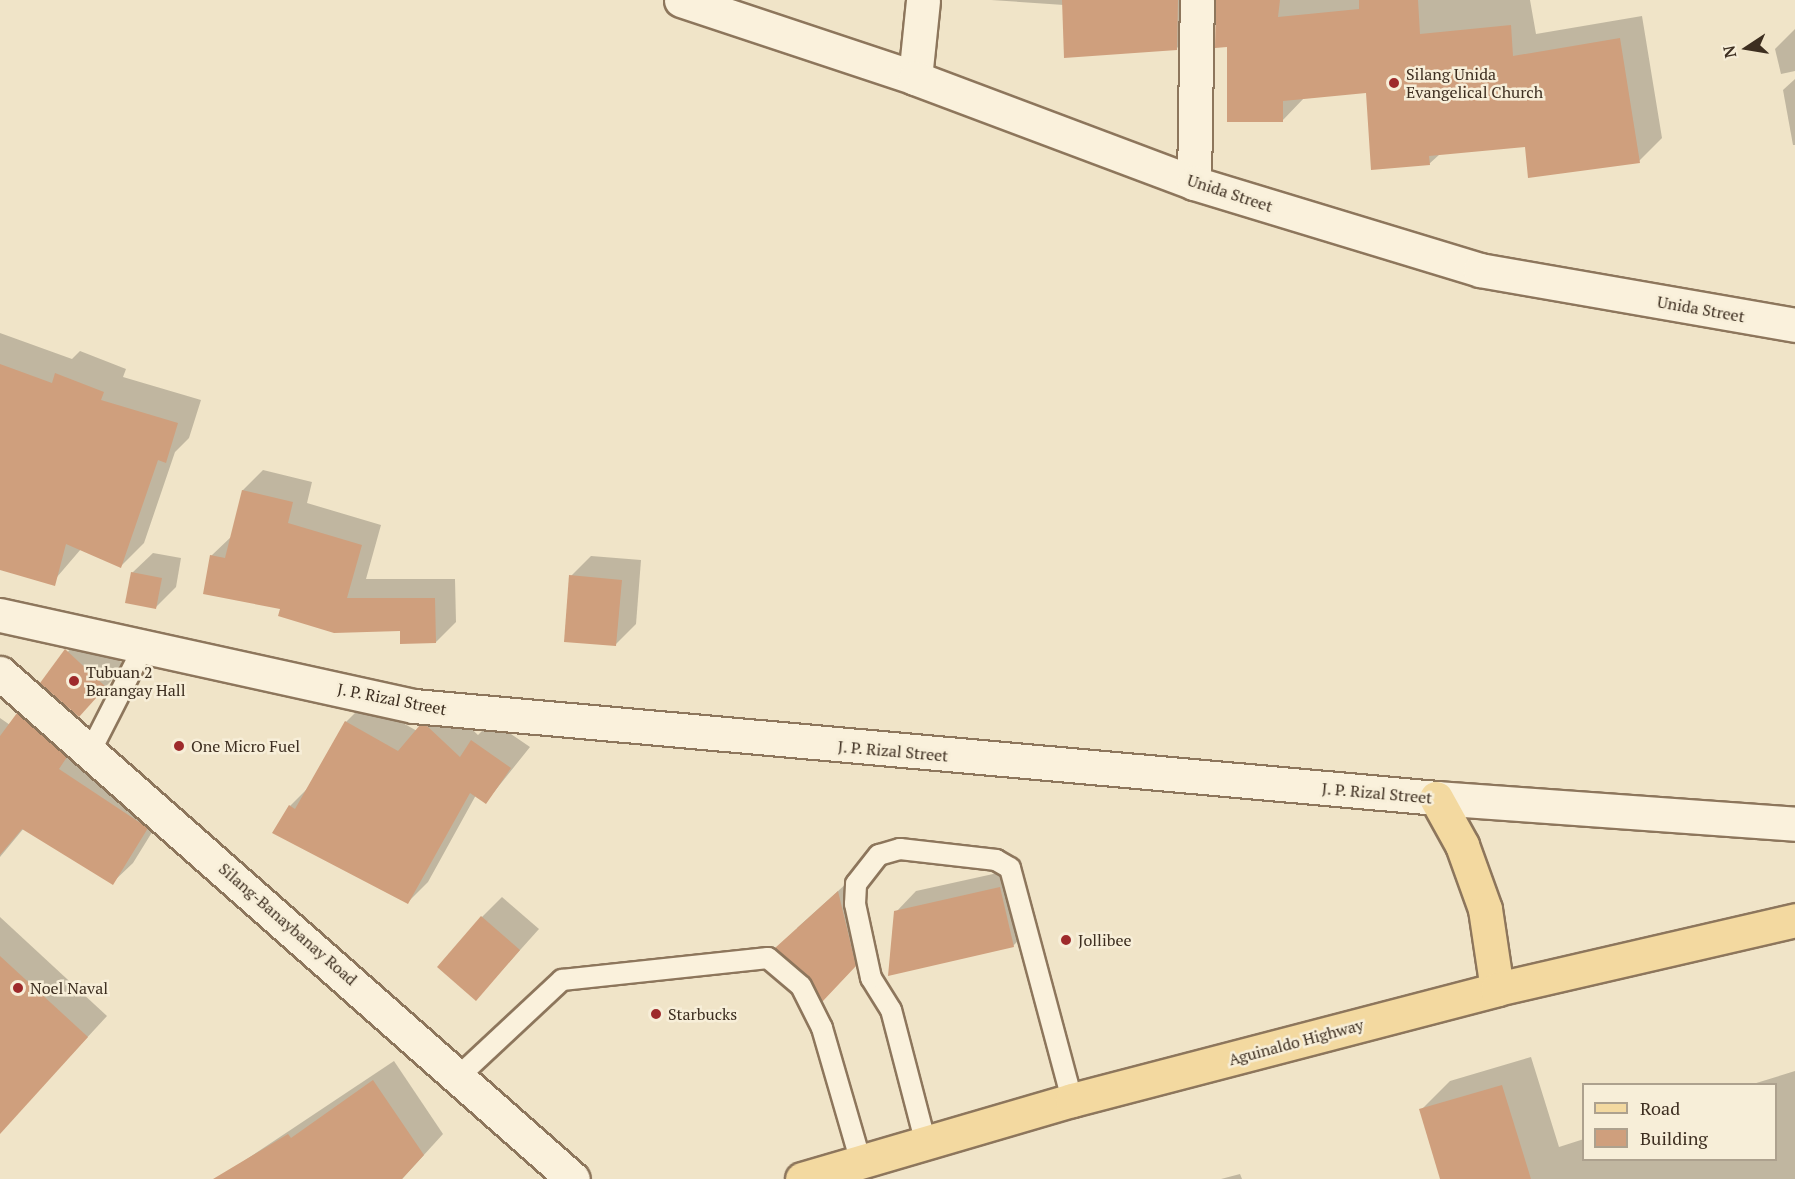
<!DOCTYPE html>
<style>
body{margin:0}
#map{position:relative;width:1795px;height:1179px;overflow:hidden;background:#f0e4c8;font-family:"PT Serif",serif}
div>[style]{position:absolute}
.shadow>*{inset:0;background:#0003}
.building>*{inset:0;background:#cf9f7d}
.roads{filter:drop-shadow(2px 0 #8d765c) drop-shadow(-2px 0 #8d765c) drop-shadow(0 2px #8d765c) drop-shadow(0 -2px #8d765c)}
.service>*{height:20px;margin:-10px;padding:0 10px;transform-origin:10px;border-radius:10px;background:#faf1dc}
.minor>*{height:33px;margin:-16.5px;padding:0 16.5px;transform-origin:16.5px;border-radius:16.5px;background:#faf1dc}
.tertiary>*{height:33px;margin:-16.5px;padding:0 16.5px;transform-origin:16.5px;border-radius:16.5px;background:#faf1dc}
.secondary>*{height:33px;margin:-16.5px;padding:0 16.5px;transform-origin:16.5px;border-radius:16.5px;background:#faf1dc}
.primary>*{height:33px;margin:-16.5px;padding:0 16.5px;transform-origin:16.5px;border-radius:16.5px;background:#f3d9a0}
.dots>*{width:16px;height:16px;translate:-50% -50%;box-sizing:border-box;border:3px solid #f7eed8;border-radius:50%}
span{translate:-50% -50%;white-space:nowrap;text-align:center;line-height:1.15;-webkit-text-stroke:5px #f7eed8;paint-order:stroke}
.poi-label{font-size:16px;color:#3d2e20}
.left{translate:0 -50%;text-align:left}
.street-label{font-size:16px;color:#3d2e20}
.legend{position:absolute;left:1582px;top:1083px;width:195px;height:78px;box-sizing:border-box;background:#f7eed8;border:2px solid #ada18e;margin:0;padding:8px 10px;list-style:none;font-size:18px;color:#3d2e20}
.legend li{display:flex;align-items:center;gap:12px;height:30px}
.legend b{width:30px;border:2px solid #ada18e}
.north{position:absolute;left:1717px;top:18px;width:60px;height:60px;-webkit-text-stroke:4px #f7eed8;paint-order:stroke;rotate:258deg;font-size:16px;font-weight:700;line-height:24px;text-align:center;color:#3d2e20}
.north::after{content:'';display:block;margin:auto;width:21px;height:27px;background:#3d2e20;clip-path:polygon(50% 0,100% 100%,50% 72%,0 100%)}
</style>
<div id="map">
<div class="shadow">
<div style="clip-path:polygon(991px 0,1201px 0,1200px 25px,1177px 48px,1064px 5px)"></div>
<div style="clip-path:polygon(1217px 0,1530px 0,1536px 34px,1642px 16px,1662px 138px,1639px 161px,1526px 145px,1440px 154px,1429px 164px,1367px 92px,1305px 97px,1282px 121px,1229px 45px)"></div>
<div style="clip-path:polygon(1795px 29px,1795px 71px,1781px 74px,1775px 49px)"></div>
<div style="clip-path:polygon(1795px 79px,1795px 145px,1793px 145px,1783px 90px)"></div>
<div style="clip-path:polygon(0 333px,72px 359px,80px 351px,126px 369px,123px 377px,201px 400px,189px 438px,175px 452px,144px 543px,121px 566px,81px 549px,57px 577px,0 556px)"></div>
<div style="clip-path:polygon(263px 470px,312px 482px,307px 503px,381px 525px,366px 579px,455px 579px,456px 622px,436px 642px,402px 630px,282px 608px,211px 556px,232px 536px,243px 490px)"></div>
<div style="clip-path:polygon(153px 553px,181px 558px,176px 587px,156px 607px,132px 573px)"></div>
<div style="clip-path:polygon(591px 556px,641px 560px,636px 624px,616px 644px,571px 576px)"></div>
<div style="clip-path:polygon(86px 630px,125px 666px,79px 715px,42px 683px)"></div>
<div style="clip-path:polygon(38px 694px,167px 808px,133px 863px,112px 883px,24px 828px,0 857px,0 718px,10px 725px)"></div>
<div style="clip-path:polygon(366px 702px,417px 731px,447px 706px,478px 735px,492px 721px,530px 747px,486px 802px,476px 795px,428px 882px,408px 902px,290px 806px,309px 787px,346px 722px)"></div>
<div style="clip-path:polygon(1020px 868px,1033px 925px,1013px 946px,896px 912px,916px 891px)"></div>
<div style="clip-path:polygon(858px 873px,875px 944px,842px 980px,797px 928px)"></div>
<div style="clip-path:polygon(502px 897px,539px 929px,476px 999px,482px 917px)"></div>
<div style="clip-path:polygon(0 917px,107px 1016px,14px 1117px,0 1114px)"></div>
<div style="clip-path:polygon(1531px 1057px,1559px 1147px,1584px 1139px,1584px 1160px,1776px 1160px,1776px 1084px,1753px 1084px,1795px 1071px,1795px 1179px,1441px 1179px,1421px 1110px,1450px 1081px)"></div>
<div style="clip-path:polygon(394px 1061px,443px 1134px,402px 1179px,217px 1179px)"></div>
<div style="clip-path:polygon(1240px 1174px,1242px 1179px,1221px 1179px)"></div>
</div>
<div class="building">
<div style="clip-path:polygon(1062px 0,1178px 0,1177px 50px,1064px 58px)"></div>
<div style="clip-path:polygon(1216px 0,1280px 0,1278px 17px,1359px 9px,1359px 0,1418px 0,1420px 34px,1511px 25px,1513px 56px,1620px 38px,1640px 163px,1528px 178px,1525px 147px,1429px 156px,1430px 165px,1371px 170px,1366px 93px,1283px 101px,1283px 122px,1227px 122px,1227px 47px,1215px 48px)"></div>
<div style="clip-path:polygon(0 364px,52px 383px,55px 373px,104px 392px,101px 400px,178px 423px,166px 463px,158px 460px,121px 568px,66px 544px,55px 586px,0 570px)"></div>
<div style="clip-path:polygon(242px 490px,293px 502px,288px 523px,362px 545px,347px 598px,435px 598px,436px 643px,400px 644px,400px 631px,334px 633px,278px 616px,280px 609px,203px 594px,210px 555px,225px 558px)"></div>
<div style="clip-path:polygon(131px 572px,162px 578px,156px 609px,125px 603px)"></div>
<div style="clip-path:polygon(569px 575px,622px 580px,616px 646px,564px 642px)"></div>
<div style="clip-path:polygon(65px 649px,106px 687px,79px 717px,40px 683px)"></div>
<div style="clip-path:polygon(17px 713px,67px 757px,59px 769px,148px 828px,113px 885px,22px 829px,0 855px,0 736px)"></div>
<div style="clip-path:polygon(345px 721px,398px 751px,420px 725px,427px 726px,460px 757px,471px 740px,511px 768px,486px 804px,470px 793px,408px 904px,272px 833px,289px 805px,295px 809px)"></div>
<div style="clip-path:polygon(1000px 887px,1014px 947px,888px 976px,894px 911px)"></div>
<div style="clip-path:polygon(838px 891px,856px 966px,822px 1002px,809px 977px,775px 948px)"></div>
<div style="clip-path:polygon(481px 916px,520px 950px,476px 1001px,437px 967px)"></div>
<div style="clip-path:polygon(0 956px,88px 1037px,0 1134px)"></div>
<div style="clip-path:polygon(373px 1080px,424px 1155px,402px 1179px,213px 1179px,288px 1134px,291px 1138px)"></div>
<div style="clip-path:polygon(1502px 1085px,1531px 1179px,1440px 1179px,1419px 1109px)"></div>
</div>
<div class="roads">
<div class="service">
<div style="left:90px;top:752px;width:121px;rotate:-63deg"></div>
<div style="left:459px;top:1076px;width:141px;rotate:-43deg"></div>
<div style="left:562px;top:980px;width:207px;rotate:-6.1deg"></div>
<div style="left:768px;top:958px;width:43px;rotate:40.3deg"></div>
<div style="left:801px;top:986px;width:47px;rotate:63.4deg"></div>
<div style="left:822px;top:1028px;width:140px;rotate:73.8deg"></div>
<div style="left:926px;top:1144px;width:138px;rotate:-104.6deg"></div>
<div style="left:891px;top:1010px;width:38px;rotate:-122deg"></div>
<div style="left:871px;top:978px;width:76px;rotate:-102.2deg"></div>
<div style="left:855px;top:904px;width:20px;rotate:-87deg"></div>
<div style="left:856px;top:884px;width:37px;rotate:-52deg"></div>
<div style="left:879px;top:855px;width:22px;rotate:-16deg"></div>
<div style="left:900px;top:849px;width:97px;rotate:6.5deg"></div>
<div style="left:996px;top:860px;width:16px;rotate:30deg"></div>
<div style="left:1010px;top:868px;width:240px;rotate:75deg"></div>
</div>
<div class="minor">
<div style="left:915px;top:78px;width:78px;rotate:-84.1deg"></div>
<div style="left:1194px;top:183px;width:183px;rotate:-89.1deg"></div>
</div>
<div class="tertiary">
<div style="left:681px;top:0;width:247px;rotate:18.4deg"></div>
<div style="left:915px;top:78px;width:298px;rotate:20.6deg"></div>
<div style="left:1194px;top:183px;width:299px;rotate:16.9deg"></div>
<div style="left:1480px;top:270px;width:320px;rotate:9.9deg"></div>
</div>
<div class="secondary">
<div style="left:0;top:615px;width:424px;rotate:12.4deg"></div>
<div style="left:414px;top:706px;width:1026px;rotate:5.14deg"></div>
<div style="left:1436px;top:798px;width:360px;rotate:4.1deg"></div>
<div style="left:0;top:673px;width:764px;rotate:41.45deg"></div>
</div>
<div class="primary">
<div style="left:1436px;top:798px;width:54px;rotate:61deg"></div>
<div style="left:1462px;top:845px;width:68px;rotate:70.2deg"></div>
<div style="left:1485px;top:909px;width:81px;rotate:81.5deg"></div>
<div style="left:802px;top:1179px;width:281px;rotate:-16.3deg"></div>
<div style="left:1072px;top:1100px;width:439px;rotate:-14.6deg"></div>
<div style="left:1497px;top:989px;width:306px;rotate:-13deg"></div>
</div>
</div>
<div class="dots">
<div style="left:1394px;top:83px;background:#9e2a2b"></div>
<div style="left:74px;top:681px;background:#9e2a2b"></div>
<div style="left:179px;top:746px;background:#9e2a2b"></div>
<div style="left:1066px;top:940px;background:#9e2a2b"></div>
<div style="left:18px;top:988px;background:#9e2a2b"></div>
<div style="left:656px;top:1014px;background:#9e2a2b"></div>
</div>
<div class="poi-label">
<span class="left" style="left:1406px;top:83px">Silang Unida<br>Evangelical Church</span>
<span class="left" style="left:86px;top:681px">Tubuan 2<br>Barangay Hall</span>
<span class="left" style="left:191px;top:746px">One Micro Fuel</span>
<span class="left" style="left:1078px;top:940px">Jollibee</span>
<span class="left" style="left:30px;top:988px">Noel Naval</span>
<span class="left" style="left:668px;top:1014px">Starbucks</span>
</div>
<div class="street-label">
<span style="left:1230px;top:193px;rotate:18deg">Unida Street</span>
<span style="left:1701px;top:309px;rotate:10deg">Unida Street</span>
<span style="left:392px;top:699px;rotate:11deg">J. P. Rizal Street</span>
<span style="left:893px;top:751px;rotate:5deg">J. P. Rizal Street</span>
<span style="left:1377px;top:793px;rotate:5deg">J. P. Rizal Street</span>
<span style="left:288px;top:924px;rotate:41deg">Silang-Banaybanay Road</span>
<span style="left:1296px;top:1042px;rotate:-15deg">Aguinaldo Highway</span>
</div>
<ul class="legend">
<li><b style="height:8px;background:#f3d9a0"></b>Road</li>
<li><b style="height:16px;background:#cf9f7d"></b>Building</li>
</ul>
<div class="north">N</div>
</div>
